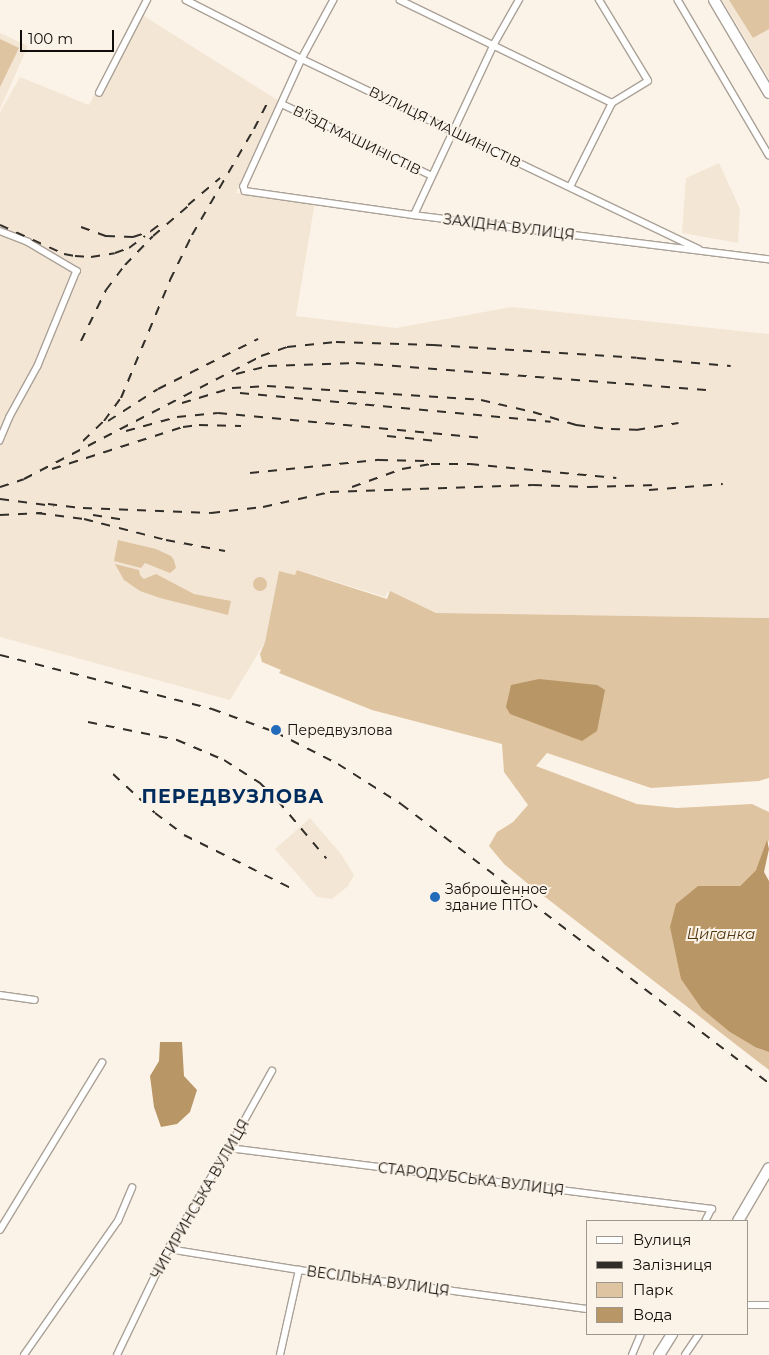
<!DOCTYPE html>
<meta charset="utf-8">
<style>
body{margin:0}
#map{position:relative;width:769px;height:1355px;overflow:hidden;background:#fcf3e8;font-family:Montserrat,sans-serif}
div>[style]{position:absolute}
.built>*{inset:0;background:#f4e6d5}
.green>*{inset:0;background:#dfc4a1}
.round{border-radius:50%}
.water>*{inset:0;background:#b99665}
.roads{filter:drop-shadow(1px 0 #aaa197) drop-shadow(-1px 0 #aaa197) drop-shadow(0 1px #aaa197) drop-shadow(0 -1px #aaa197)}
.street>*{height:5.5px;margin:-2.75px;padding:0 2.75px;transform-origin:2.75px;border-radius:2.75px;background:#fff}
.highway>*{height:10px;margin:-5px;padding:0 5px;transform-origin:5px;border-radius:5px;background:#fff}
.rail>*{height:2px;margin-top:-1px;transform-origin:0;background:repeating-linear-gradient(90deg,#312e29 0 9px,transparent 0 18px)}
.dots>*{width:14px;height:14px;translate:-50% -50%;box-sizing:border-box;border:2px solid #fcf3e8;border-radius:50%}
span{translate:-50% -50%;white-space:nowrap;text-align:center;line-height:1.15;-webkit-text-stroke:4px #fcf3e8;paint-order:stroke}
.street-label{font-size:14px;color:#100d0a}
.poi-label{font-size:14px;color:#100d0a}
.left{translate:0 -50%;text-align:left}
.water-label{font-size:15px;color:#523811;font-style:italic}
.district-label{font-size:19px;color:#002c5d;font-weight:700;letter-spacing:1px}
.legend{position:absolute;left:586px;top:1220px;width:162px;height:115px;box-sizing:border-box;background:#fcf3e8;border:1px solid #9e978f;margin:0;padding:6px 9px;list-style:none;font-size:15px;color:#100d0a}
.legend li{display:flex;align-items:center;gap:10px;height:25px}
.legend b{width:25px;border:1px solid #9e978f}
.scale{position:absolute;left:20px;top:30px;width:94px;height:22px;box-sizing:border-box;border:2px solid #100d0a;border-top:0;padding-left:6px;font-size:15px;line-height:18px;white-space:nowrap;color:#100d0a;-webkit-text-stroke:4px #fcf3e8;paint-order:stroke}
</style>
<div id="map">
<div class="built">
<div style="clip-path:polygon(722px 0,769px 0,769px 79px,747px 42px)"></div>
<div style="clip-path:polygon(136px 11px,279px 101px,236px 193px,315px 202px,296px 316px,396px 328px,512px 307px,769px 334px,769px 618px,436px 613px,388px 592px,385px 597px,298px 570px,295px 575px,279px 571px,265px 642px,230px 700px,0 637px,0 112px,20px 77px,89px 105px)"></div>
<div style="clip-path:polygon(0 33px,28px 46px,0 109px)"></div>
<div style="clip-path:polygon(719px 163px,740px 209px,738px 243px,682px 233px,686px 178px)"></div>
<div style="clip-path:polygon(310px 818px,341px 854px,354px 875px,348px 886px,332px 899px,317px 897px,275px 849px)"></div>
</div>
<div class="green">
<div style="clip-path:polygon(729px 0,769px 0,769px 29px,753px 38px)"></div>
<div style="clip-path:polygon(0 39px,19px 48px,0 87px)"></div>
<div style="clip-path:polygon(118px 540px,156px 549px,171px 556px,174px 560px,176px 568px,170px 573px,145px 563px,141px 568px,114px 561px)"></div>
<div style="clip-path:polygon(115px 564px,139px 570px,140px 575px,144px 579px,156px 574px,194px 594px,231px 601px,228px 615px,160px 598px,140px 591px,124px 580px)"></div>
<div style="clip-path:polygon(297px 570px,387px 599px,390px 591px,436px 613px,769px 618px,769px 778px,759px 781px,651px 788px,547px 753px,536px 766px,637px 804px,677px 808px,752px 804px,769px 812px,769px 840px,756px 870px,740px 886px,698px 886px,757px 1048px,769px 1052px,769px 1070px,527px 883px,504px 864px,489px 846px,497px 832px,513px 822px,528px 805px,504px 772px,502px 744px,372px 710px,279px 673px,281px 670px,262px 662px,260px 654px,265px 642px,279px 571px,295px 575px)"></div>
<div class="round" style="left:253px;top:577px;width:14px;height:14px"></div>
</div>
<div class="water">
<div style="clip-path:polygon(539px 679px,597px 685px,605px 690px,597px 731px,582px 741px,510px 714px,506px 707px,511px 685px)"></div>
<div style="clip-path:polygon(767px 840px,769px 849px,764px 872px,769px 881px,769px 1052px,757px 1048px,730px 1032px,702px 1009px,681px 979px,670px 927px,676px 904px,698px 886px,740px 886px,756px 870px)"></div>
<div style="clip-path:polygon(160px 1042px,182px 1042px,184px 1076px,197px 1090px,190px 1112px,177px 1124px,161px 1127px,154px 1107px,150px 1076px,159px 1061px)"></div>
</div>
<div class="roads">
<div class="street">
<div style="left:186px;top:0;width:130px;rotate:27deg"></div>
<div style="left:302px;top:59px;width:440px;rotate:25.6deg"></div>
<div style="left:334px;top:0;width:67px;rotate:118.5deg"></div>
<div style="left:302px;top:59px;width:140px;rotate:114.5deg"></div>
<div style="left:244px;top:186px;width:5px;rotate:79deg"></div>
<div style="left:245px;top:191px;width:171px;rotate:8.1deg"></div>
<div style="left:414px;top:215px;width:358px;rotate:7.1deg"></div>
<div style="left:400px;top:0;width:236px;rotate:25.9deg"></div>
<div style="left:612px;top:103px;width:42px;rotate:-31.4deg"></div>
<div style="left:648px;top:81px;width:95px;rotate:-121.2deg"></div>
<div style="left:678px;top:0;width:180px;rotate:59.6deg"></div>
<div style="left:99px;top:93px;width:105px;rotate:-62.7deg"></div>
<div style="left:282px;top:104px;width:166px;rotate:25.6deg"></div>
<div style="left:570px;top:187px;width:94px;rotate:-63.4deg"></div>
<div style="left:414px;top:215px;width:189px;rotate:-64.9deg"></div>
<div style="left:494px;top:44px;width:51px;rotate:-60.4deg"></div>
<div style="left:0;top:231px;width:30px;rotate:21deg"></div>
<div style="left:28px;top:242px;width:57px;rotate:30.6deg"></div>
<div style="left:77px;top:271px;width:103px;rotate:112.3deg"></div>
<div style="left:38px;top:366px;width:58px;rotate:118.8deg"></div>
<div style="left:10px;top:417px;width:26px;rotate:113deg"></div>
<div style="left:0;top:995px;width:35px;rotate:8deg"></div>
<div style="left:229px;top:1148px;width:487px;rotate:7.2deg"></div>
<div style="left:712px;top:1209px;width:13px;rotate:117deg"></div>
<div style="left:0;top:1230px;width:196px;rotate:-58.6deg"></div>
<div style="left:168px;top:1249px;width:133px;rotate:9.1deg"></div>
<div style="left:299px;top:1270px;width:292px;rotate:7.7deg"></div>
<div style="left:748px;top:1305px;width:21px"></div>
<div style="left:24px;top:1355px;width:164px;rotate:-55deg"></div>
<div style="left:118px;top:1221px;width:36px;rotate:-67deg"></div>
<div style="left:117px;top:1355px;width:118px;rotate:-64.3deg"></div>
<div style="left:168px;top:1249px;width:118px;rotate:-58.9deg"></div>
<div style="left:229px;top:1148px;width:88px;rotate:-60.8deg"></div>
<div style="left:280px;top:1355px;width:87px;rotate:-77.4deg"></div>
<div style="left:632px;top:1355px;width:23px;rotate:-67deg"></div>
<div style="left:685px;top:1355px;width:25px;rotate:-56deg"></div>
</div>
<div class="highway">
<div style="left:714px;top:0;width:108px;rotate:59.4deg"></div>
<div style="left:738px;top:1221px;width:61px;rotate:-59.7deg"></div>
<div style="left:659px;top:1355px;width:25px;rotate:-58deg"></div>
</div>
</div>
<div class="rail">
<div style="left:188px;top:205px;width:42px;rotate:-40.2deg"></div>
<div style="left:0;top:225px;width:70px;rotate:24.4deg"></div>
<div style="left:64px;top:254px;width:11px;rotate:10deg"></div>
<div style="left:75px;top:256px;width:16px;rotate:4deg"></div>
<div style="left:91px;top:257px;width:24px;rotate:-9deg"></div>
<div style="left:115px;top:253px;width:15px;rotate:-20deg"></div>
<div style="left:129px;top:248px;width:20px;rotate:-37deg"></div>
<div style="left:81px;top:227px;width:27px;rotate:20deg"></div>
<div style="left:106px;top:236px;width:27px;rotate:2deg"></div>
<div style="left:133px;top:237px;width:19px;rotate:-18deg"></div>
<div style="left:151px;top:231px;width:10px;rotate:-37deg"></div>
<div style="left:81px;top:341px;width:57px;rotate:-63.9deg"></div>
<div style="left:106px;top:290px;width:31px;rotate:-53deg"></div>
<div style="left:125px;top:265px;width:40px;rotate:-46deg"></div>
<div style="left:153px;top:236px;width:54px;rotate:-40.5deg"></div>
<div style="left:236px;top:374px;width:33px;rotate:-14deg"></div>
<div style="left:268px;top:366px;width:88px;rotate:-2deg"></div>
<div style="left:356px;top:363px;width:351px;rotate:4.4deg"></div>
<div style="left:240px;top:393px;width:312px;rotate:5.3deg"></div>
<div style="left:182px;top:403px;width:52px;rotate:-16.7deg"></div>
<div style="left:232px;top:388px;width:35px;rotate:-3deg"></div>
<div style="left:267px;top:386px;width:214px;rotate:3.7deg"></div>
<div style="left:481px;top:400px;width:53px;rotate:13deg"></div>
<div style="left:533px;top:412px;width:45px;rotate:16.8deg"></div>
<div style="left:576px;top:425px;width:35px;rotate:7deg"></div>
<div style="left:611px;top:429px;width:25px;rotate:2deg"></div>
<div style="left:636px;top:430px;width:43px;rotate:-9.5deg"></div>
<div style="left:108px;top:421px;width:59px;rotate:-32.6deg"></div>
<div style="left:158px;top:389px;width:112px;rotate:-26.6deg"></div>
<div style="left:126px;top:431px;width:53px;rotate:-15.4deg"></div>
<div style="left:177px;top:417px;width:41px;rotate:-5.6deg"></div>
<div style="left:218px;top:413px;width:264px;rotate:5.4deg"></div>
<div style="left:387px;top:436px;width:50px;rotate:5.7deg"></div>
<div style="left:83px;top:441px;width:29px;rotate:-44deg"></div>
<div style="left:104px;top:421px;width:29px;rotate:-54deg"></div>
<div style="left:121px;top:398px;width:128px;rotate:-67.4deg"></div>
<div style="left:170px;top:280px;width:50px;rotate:-63.9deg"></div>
<div style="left:192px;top:235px;width:123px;rotate:-59.7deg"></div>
<div style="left:254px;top:129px;width:34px;rotate:-63deg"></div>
<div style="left:52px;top:469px;width:138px;rotate:-17.8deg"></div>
<div style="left:183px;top:427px;width:16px;rotate:-7deg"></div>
<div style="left:199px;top:425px;width:42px;rotate:1.4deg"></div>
<div style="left:250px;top:473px;width:130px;rotate:-5.8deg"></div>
<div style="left:379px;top:460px;width:47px;rotate:1.2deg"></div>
<div style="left:0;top:487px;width:25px;rotate:-18deg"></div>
<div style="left:24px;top:479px;width:267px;rotate:-27.4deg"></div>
<div style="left:261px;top:356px;width:28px;rotate:-19deg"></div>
<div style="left:287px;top:347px;width:49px;rotate:-5.8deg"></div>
<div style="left:336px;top:342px;width:97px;rotate:1.8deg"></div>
<div style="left:433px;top:345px;width:204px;rotate:3.6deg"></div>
<div style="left:637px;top:358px;width:94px;rotate:4.9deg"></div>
<div style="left:352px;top:487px;width:53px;rotate:-19.8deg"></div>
<div style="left:402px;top:469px;width:29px;rotate:-10deg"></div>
<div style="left:431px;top:464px;width:39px"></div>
<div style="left:470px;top:464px;width:147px;rotate:5.5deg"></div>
<div style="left:649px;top:490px;width:74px;rotate:-4.6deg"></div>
<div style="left:0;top:499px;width:54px;rotate:7.4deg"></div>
<div style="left:48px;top:504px;width:35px;rotate:7deg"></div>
<div style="left:83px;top:508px;width:128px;rotate:2.2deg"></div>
<div style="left:211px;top:513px;width:52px;rotate:-6.6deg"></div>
<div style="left:263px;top:507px;width:69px;rotate:-12.6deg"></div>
<div style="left:330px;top:492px;width:203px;rotate:-2deg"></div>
<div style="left:533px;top:485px;width:56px;rotate:2deg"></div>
<div style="left:589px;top:487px;width:68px;rotate:-1.7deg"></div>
<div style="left:37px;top:513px;width:47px;rotate:7.3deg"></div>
<div style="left:84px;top:519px;width:85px;rotate:14.4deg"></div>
<div style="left:166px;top:540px;width:60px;rotate:10.6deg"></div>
<div style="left:0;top:515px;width:42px;rotate:-2.7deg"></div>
<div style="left:93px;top:515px;width:31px;rotate:9deg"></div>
<div style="left:0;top:655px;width:219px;rotate:14.3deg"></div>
<div style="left:212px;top:709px;width:67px;rotate:20.1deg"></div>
<div style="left:275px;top:732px;width:71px;rotate:26.9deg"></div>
<div style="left:338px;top:764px;width:75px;rotate:32.4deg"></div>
<div style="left:401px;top:804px;width:462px;rotate:37.2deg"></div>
<div style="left:88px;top:722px;width:91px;rotate:11.4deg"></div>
<div style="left:177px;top:740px;width:51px;rotate:23.1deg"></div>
<div style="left:224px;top:760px;width:43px;rotate:32.6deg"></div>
<div style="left:260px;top:783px;width:25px;rotate:45deg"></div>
<div style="left:278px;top:801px;width:75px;rotate:49.9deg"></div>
<div style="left:113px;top:774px;width:57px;rotate:42.9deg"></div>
<div style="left:155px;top:813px;width:36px;rotate:37deg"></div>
<div style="left:184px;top:835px;width:124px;rotate:26.4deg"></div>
</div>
<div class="dots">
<div style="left:276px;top:730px;background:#226aba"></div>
<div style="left:435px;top:897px;background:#226aba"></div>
</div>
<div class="street-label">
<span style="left:445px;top:127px;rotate:26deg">ВУЛИЦЯ МАШИНІСТІВ</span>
<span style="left:357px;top:140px;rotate:26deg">В’ЇЗД МАШИНІСТІВ</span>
<span style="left:509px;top:227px;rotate:7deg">ЗАХІДНА ВУЛИЦЯ</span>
<span style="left:471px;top:1179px;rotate:7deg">СТАРОДУБСЬКА ВУЛИЦЯ</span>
<span style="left:200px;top:1199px;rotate:-60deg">ЧИГИРИНСЬКА ВУЛИЦЯ</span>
<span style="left:378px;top:1281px;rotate:8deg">ВЕСІЛЬНА ВУЛИЦЯ</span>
</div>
<div class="poi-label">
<span class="left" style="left:287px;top:730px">Передвузлова</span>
<span class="left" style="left:445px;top:897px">Заброшенное<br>здание ПТО</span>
</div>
<div class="water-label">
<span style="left:721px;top:934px">Циганка</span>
</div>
<div class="district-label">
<span style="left:233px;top:797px">ПЕРЕДВУЗЛОВА</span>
</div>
<ul class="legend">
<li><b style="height:6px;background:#fff"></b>Вулиця</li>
<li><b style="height:6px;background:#312e29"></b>Залізниця</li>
<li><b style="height:14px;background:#dfc4a1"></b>Парк</li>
<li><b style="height:14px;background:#b99665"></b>Вода</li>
</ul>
<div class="scale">100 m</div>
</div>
